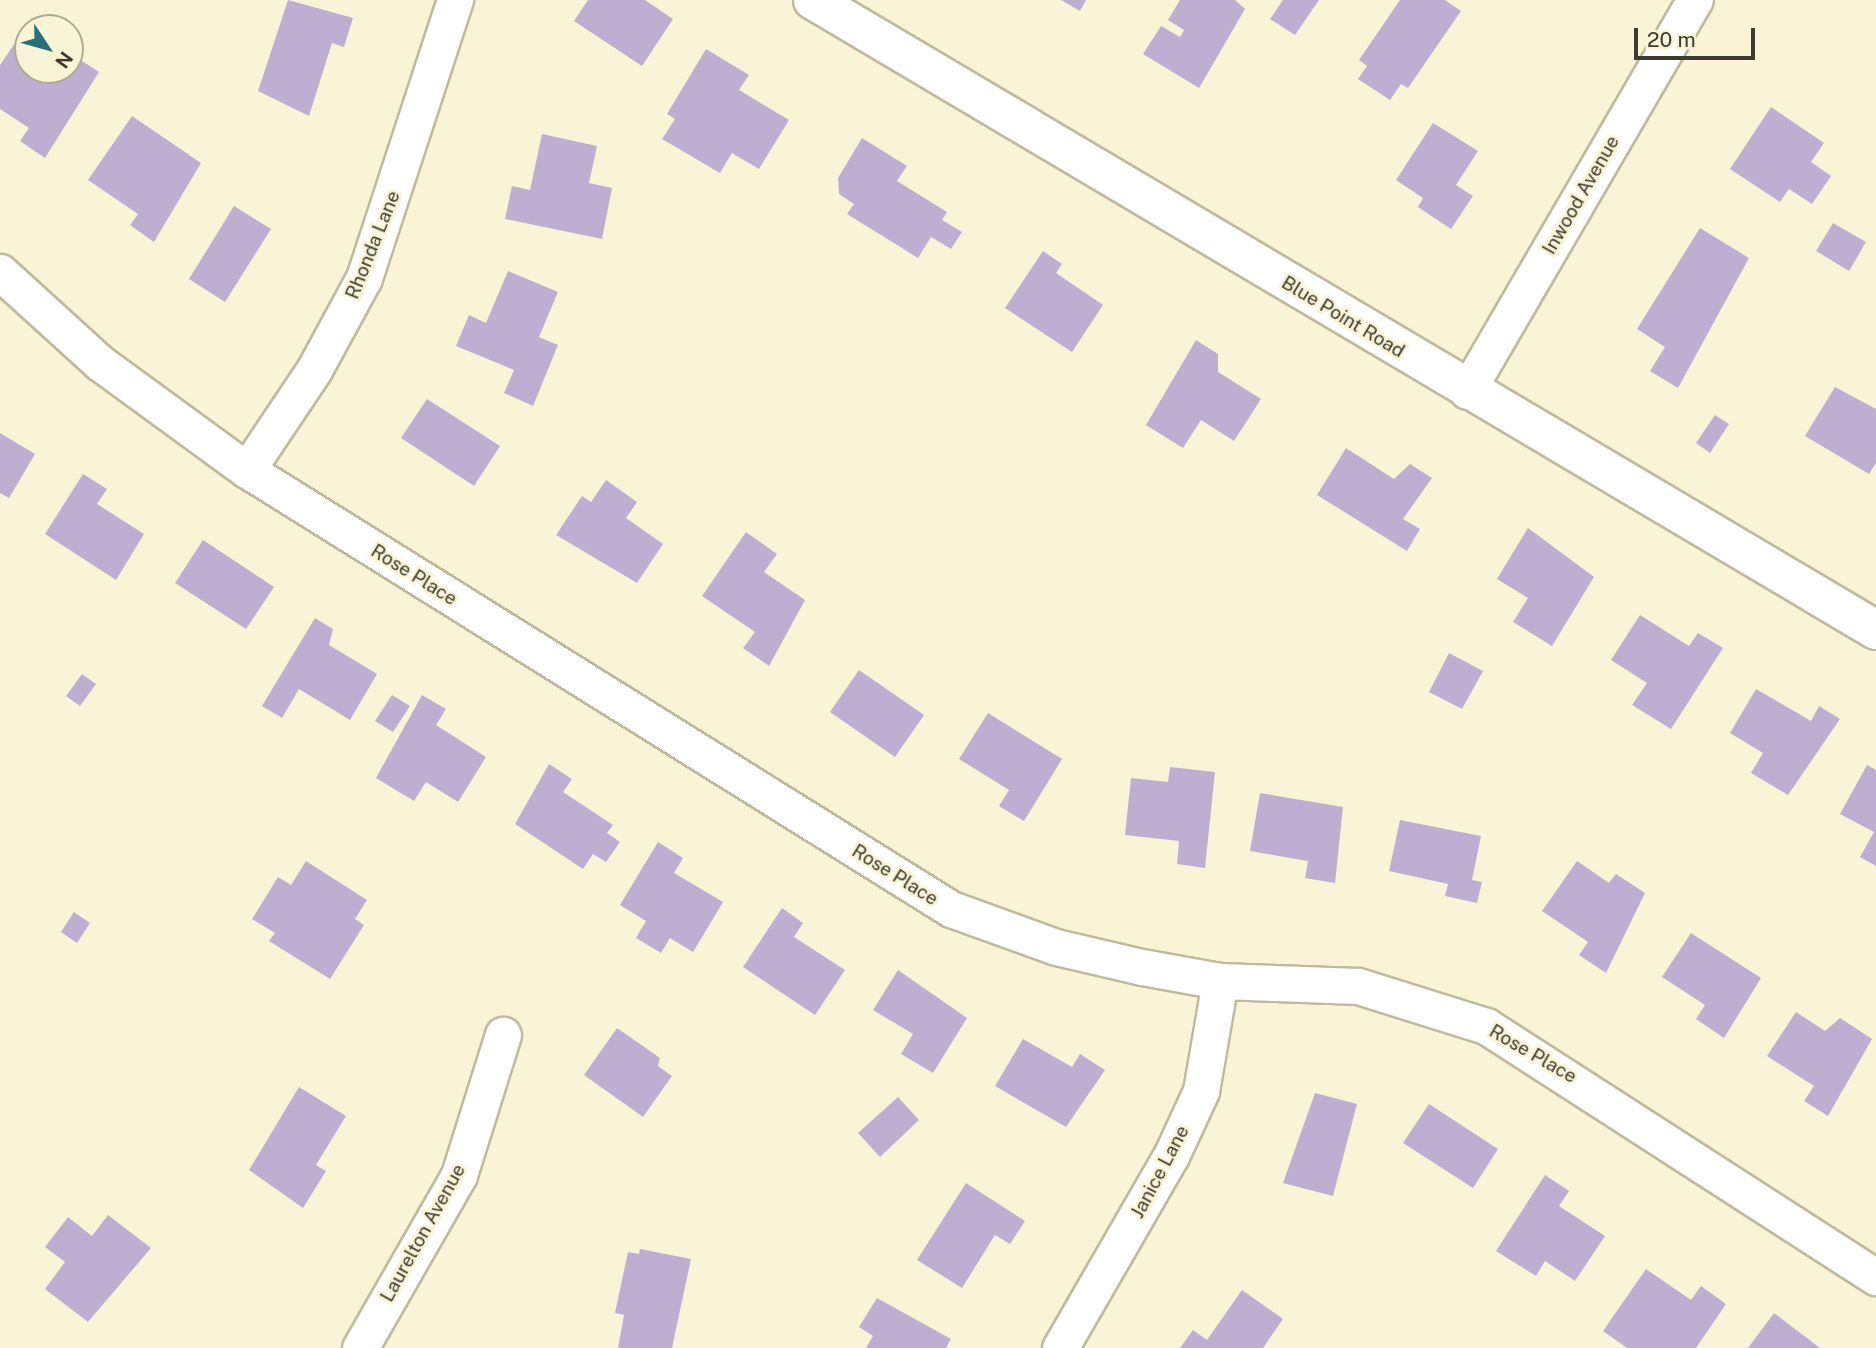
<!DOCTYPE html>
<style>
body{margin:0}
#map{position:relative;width:1876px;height:1348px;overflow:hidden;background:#faf4d7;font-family:"Public Sans",sans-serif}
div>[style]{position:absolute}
.building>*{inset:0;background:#c0aed2}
.roads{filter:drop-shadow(2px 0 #bfba9e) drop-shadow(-2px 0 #bfba9e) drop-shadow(0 2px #bfba9e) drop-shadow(0 -2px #bfba9e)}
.minor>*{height:35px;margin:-17.5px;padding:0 17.5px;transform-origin:17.5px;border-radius:17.5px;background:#fff}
.tertiary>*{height:38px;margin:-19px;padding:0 19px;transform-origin:19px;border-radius:19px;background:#fff}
span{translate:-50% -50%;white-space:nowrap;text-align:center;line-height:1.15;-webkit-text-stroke:6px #faf4d7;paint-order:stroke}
.street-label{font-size:19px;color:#3d3a2f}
.north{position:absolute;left:14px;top:14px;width:70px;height:70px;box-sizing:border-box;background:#faf4d7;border:2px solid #aeaa94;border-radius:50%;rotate:126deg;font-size:19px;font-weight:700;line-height:28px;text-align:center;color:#3d3a2f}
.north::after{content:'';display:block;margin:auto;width:24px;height:32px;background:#267079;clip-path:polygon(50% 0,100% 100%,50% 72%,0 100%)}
.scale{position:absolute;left:1634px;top:28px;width:121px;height:32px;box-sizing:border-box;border:4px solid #3d3a2f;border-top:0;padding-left:9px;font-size:21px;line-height:24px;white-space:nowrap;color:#3d3a2f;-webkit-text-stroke:5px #faf4d7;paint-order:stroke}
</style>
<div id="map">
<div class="building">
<div style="clip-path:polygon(288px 0,353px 18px,344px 47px,332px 43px,309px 116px,258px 91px)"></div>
<div style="clip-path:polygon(588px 0,645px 0,673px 19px,642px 66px,574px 21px)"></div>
<div style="clip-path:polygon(1061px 0,1086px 0,1080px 11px)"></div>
<div style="clip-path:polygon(1180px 0,1235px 0,1245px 9px,1199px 88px,1143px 54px,1161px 26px,1180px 37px,1184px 30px,1168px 20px)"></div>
<div style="clip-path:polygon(1283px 0,1319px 0,1295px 35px,1270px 19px)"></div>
<div style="clip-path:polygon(1400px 0,1445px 0,1461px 11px,1408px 88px,1401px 84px,1390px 100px,1358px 79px,1367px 66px,1359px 60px)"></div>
<div style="clip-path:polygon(28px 24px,35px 28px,28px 28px,28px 70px,42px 70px,37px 77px,48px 84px,58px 70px,70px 70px,70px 53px,99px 72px,45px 158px,20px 141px,29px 128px,0 109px,0 65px)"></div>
<div style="clip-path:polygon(706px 49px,749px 75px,739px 90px,789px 120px,759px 169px,732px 153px,720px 173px,662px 139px,675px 119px,667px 114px)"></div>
<div style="clip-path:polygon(1771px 107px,1824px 143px,1811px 162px,1831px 176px,1812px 204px,1789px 189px,1780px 202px,1730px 169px)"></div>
<div style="clip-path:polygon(132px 116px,201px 163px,154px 242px,130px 225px,138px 214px,88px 180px)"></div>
<div style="clip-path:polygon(1433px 123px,1478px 151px,1456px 185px,1473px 196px,1451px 229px,1418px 207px,1423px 198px,1396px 180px)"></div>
<div style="clip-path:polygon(542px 134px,597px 146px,589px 183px,612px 188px,602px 239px,505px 219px,512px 186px,530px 190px)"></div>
<div style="clip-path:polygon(862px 138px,907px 166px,897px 181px,947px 212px,942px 220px,962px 232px,951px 249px,931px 237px,918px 258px,847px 214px,854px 204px,839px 194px,838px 178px)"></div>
<div style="clip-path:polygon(234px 206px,271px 229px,225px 302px,189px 279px)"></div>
<div style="clip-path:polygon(1833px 223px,1866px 242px,1849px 271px,1816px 251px)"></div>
<div style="clip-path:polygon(1700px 228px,1749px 258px,1678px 388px,1650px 371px,1665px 347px,1637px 329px)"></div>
<div style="clip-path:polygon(1043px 251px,1062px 264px,1056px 273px,1103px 305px,1072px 352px,1005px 308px)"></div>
<div style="clip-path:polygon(508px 271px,558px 292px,539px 337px,558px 345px,533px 406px,504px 393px,514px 370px,456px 346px,469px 315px,486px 323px)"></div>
<div style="clip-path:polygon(1196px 340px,1218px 354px,1218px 372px,1261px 399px,1234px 441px,1201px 420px,1183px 448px,1146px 425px)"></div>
<div style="clip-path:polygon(1835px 387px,1876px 409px,1876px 463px,1869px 474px,1805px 436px)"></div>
<div style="clip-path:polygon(427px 399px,500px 446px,474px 486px,401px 438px)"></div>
<div style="clip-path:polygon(1715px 415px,1729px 424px,1710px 453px,1696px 443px)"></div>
<div style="clip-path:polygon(0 433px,35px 454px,9px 498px,0 493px)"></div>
<div style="clip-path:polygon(1346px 448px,1394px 479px,1410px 464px,1432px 478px,1403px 519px,1420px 529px,1407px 551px,1317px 495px)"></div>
<div style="clip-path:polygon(83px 474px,107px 489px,97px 504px,144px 534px,116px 580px,45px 534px)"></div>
<div style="clip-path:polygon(606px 480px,637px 502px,626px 518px,663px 544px,637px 583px,556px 535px,582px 496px,591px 502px)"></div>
<div style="clip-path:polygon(1528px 528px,1594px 577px,1552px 646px,1513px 622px,1528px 598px,1497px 579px)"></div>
<div style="clip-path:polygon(746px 532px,777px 554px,764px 572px,805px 600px,769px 666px,743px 648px,755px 632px,702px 596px)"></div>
<div style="clip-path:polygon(203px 540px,274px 587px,246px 629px,175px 583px)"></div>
<div style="clip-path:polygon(1640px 615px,1689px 646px,1698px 633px,1723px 648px,1671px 729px,1632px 705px,1647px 683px,1611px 660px)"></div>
<div style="clip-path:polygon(315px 618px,333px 629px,329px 645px,377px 674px,350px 720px,299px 689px,282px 718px,262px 706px)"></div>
<div style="clip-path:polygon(1449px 653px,1483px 671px,1462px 709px,1429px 692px)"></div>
<div style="clip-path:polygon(859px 670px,924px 715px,895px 757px,830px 712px)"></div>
<div style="clip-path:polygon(82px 674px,96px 684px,80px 706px,66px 696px)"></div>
<div style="clip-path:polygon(1756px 689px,1811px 721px,1819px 706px,1840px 719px,1788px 795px,1751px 773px,1763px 753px,1730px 733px)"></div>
<div style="clip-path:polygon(392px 695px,410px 706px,393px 732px,375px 721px)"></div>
<div style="clip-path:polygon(422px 695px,446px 709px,436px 725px,486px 757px,458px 802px,426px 782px,414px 801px,376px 778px)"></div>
<div style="clip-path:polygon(988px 713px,1062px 759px,1024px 821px,999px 806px,1009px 790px,959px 759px)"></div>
<div style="clip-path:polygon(549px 764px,572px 779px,563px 792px,613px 825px,607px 833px,620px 842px,606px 862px,593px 854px,583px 869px,515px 824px)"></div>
<div style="clip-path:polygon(1867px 765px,1876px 770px,1876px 866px,1860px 857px,1874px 832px,1840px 814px)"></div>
<div style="clip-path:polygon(1170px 767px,1215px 772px,1205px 868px,1177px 864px,1179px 841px,1125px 835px,1131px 778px,1168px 782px)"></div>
<div style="clip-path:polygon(1260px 793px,1343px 807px,1335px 883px,1305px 878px,1308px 861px,1250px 851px)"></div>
<div style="clip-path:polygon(1400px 820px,1481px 836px,1472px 880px,1482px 882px,1477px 903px,1445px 896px,1448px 884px,1389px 871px)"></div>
<div style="clip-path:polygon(658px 842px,683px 858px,674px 873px,723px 902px,693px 952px,670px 938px,661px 953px,636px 938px,646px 921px,620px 905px)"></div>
<div style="clip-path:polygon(306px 861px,367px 900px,355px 919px,364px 925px,330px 979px,269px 941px,275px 933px,252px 919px,278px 877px,291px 885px)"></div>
<div style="clip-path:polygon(1577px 861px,1609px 883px,1616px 874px,1645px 893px,1606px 973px,1579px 955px,1588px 942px,1542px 911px)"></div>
<div style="clip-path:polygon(782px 908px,803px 923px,794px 937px,845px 970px,815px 1015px,743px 967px)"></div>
<div style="clip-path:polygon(74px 912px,90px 923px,77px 943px,61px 932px)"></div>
<div style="clip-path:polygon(1691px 933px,1761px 978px,1724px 1038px,1696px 1019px,1705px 1005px,1662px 977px)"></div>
<div style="clip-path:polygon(898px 970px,967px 1018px,933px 1073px,901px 1054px,913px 1034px,873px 1010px)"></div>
<div style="clip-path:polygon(1796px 1012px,1825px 1031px,1840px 1018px,1872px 1039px,1828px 1116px,1804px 1101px,1814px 1086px,1767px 1056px)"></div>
<div style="clip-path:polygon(617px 1028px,660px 1058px,658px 1066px,672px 1076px,643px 1117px,584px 1075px)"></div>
<div style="clip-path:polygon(1023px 1039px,1072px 1067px,1080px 1054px,1105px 1070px,1066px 1127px,995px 1086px)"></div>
<div style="clip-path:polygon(299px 1087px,346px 1116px,316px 1165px,326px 1171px,303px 1208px,249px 1170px)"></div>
<div style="clip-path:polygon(1315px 1093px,1357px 1104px,1333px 1196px,1283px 1183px)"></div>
<div style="clip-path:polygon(898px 1097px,919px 1120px,880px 1157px,858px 1133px)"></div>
<div style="clip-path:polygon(1429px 1104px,1498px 1149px,1473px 1188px,1403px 1143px)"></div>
<div style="clip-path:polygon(1545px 1175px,1569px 1191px,1559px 1206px,1605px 1236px,1575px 1281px,1545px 1261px,1536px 1276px,1496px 1251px)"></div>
<div style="clip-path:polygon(966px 1183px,1025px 1221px,1010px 1244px,995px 1235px,962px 1288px,917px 1260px)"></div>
<div style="clip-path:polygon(108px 1215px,151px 1248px,88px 1322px,45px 1289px,65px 1262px,45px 1247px,68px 1217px,92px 1236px)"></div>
<div style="clip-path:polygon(640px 1249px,691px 1259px,672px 1348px,618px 1348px,624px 1315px,615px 1313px,628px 1252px,639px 1254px)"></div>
<div style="clip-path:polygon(1646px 1269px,1691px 1300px,1701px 1286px,1726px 1304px,1696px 1348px,1627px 1348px,1603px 1331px)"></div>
<div style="clip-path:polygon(1242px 1290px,1283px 1319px,1263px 1348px,1180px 1348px,1193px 1330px,1207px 1340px)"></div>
<div style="clip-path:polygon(877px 1298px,951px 1339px,946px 1348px,866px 1348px,873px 1336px,859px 1327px)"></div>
<div style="clip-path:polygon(1774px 1313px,1820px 1348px,1748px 1348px)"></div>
</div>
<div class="roads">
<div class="minor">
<div style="left:0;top:272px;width:135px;rotate:42.3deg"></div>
<div style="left:100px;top:363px;width:182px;rotate:36.1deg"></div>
<div style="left:247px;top:470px;width:830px;rotate:31.95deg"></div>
<div style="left:951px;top:909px;width:112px;rotate:19.9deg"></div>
<div style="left:1056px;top:947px;width:88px;rotate:13.1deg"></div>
<div style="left:1142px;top:967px;width:79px;rotate:10.2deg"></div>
<div style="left:1220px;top:981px;width:138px;rotate:2.1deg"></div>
<div style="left:1358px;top:986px;width:134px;rotate:17.4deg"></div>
<div style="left:1486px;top:1026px;width:464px;rotate:32.8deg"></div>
<div style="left:1467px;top:391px;width:453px;rotate:-59.8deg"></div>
<div style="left:247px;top:470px;width:120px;rotate:-56.2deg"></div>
<div style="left:314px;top:370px;width:105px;rotate:-61.5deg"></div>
<div style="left:364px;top:278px;width:293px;rotate:-71.9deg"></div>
<div style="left:360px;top:1348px;width:199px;rotate:-60.2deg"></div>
<div style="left:459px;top:1175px;width:147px;rotate:-72.6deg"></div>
<div style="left:1060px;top:1348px;width:222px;rotate:-60deg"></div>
<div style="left:1171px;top:1156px;width:72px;rotate:-65.2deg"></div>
<div style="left:1201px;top:1091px;width:112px;rotate:-80.2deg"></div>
</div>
<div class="tertiary">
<div style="left:813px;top:0;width:1236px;rotate:30.65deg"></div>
</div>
</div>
<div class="street-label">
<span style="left:1581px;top:195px;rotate:-60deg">Inwood Avenue</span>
<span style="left:373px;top:245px;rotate:-68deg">Rhonda Lane</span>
<span style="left:1343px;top:317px;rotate:31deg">Blue Point Road</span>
<span style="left:414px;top:575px;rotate:32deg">Rose Place</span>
<span style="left:895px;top:875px;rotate:32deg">Rose Place</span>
<span style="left:1533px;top:1054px;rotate:30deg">Rose Place</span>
<span style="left:1160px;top:1172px;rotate:-62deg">Janice Lane</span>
<span style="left:423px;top:1233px;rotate:-61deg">Laurelton Avenue</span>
</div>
<div class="north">N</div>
<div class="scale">20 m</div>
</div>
